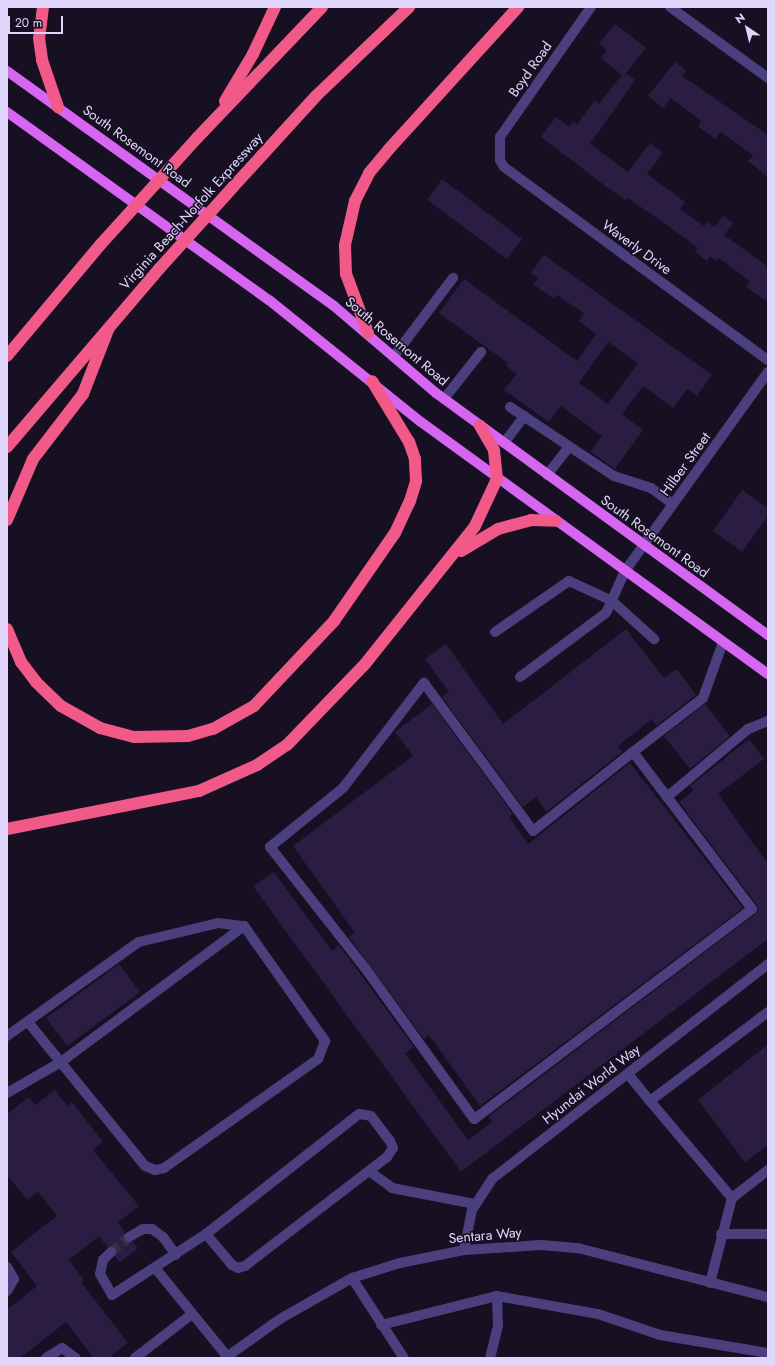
<!DOCTYPE html>
<style>
body{margin:0}
#map{position:relative;width:775px;height:1365px;overflow:hidden;background:#161022;font-family:Jost,sans-serif}
div>[style]{position:absolute}
.building>*{inset:0;background:#2b1d42}
.minor-tunnel>*{height:10px;margin-top:-5px;transform-origin:0;background:repeating-linear-gradient(90deg,#342e43 0 10px,transparent 0 15px)}
.minor>*{height:10px;margin:-5px;padding:0 5px;transform-origin:5px;border-radius:5px;background:#4c3f7d}
.major>*{height:10px;margin:-5px;padding:0 5px;transform-origin:5px;border-radius:5px;background:#d665f2}
.highway>*{height:12px;margin:-6px;padding:0 6px;transform-origin:6px;border-radius:6px;background:#f15a88}
.highway-bridge>*{height:12px;margin:-6px;padding:0 6px;transform-origin:6px;border-radius:6px;background:#f15a88}
span{translate:-50% -50%;white-space:nowrap;text-align:center;line-height:1.15;-webkit-text-stroke:3px #161022;paint-order:stroke}
.street-label{font-size:14px;color:#e0d5fb}
.frame{position:absolute;inset:0;border:8px solid #e0d5fb;pointer-events:none}
.north{position:absolute;left:727px;top:8px;width:40px;height:40px;-webkit-text-stroke:3px #161022;paint-order:stroke;rotate:325deg;font-size:11px;font-weight:700;line-height:16px;text-align:center;color:#e0d5fb}
.north::after{content:'';display:block;margin:auto;width:14px;height:18px;background:#e0d5fb;clip-path:polygon(50% 0,100% 100%,50% 72%,0 100%)}
.scale{position:absolute;left:8px;top:16px;width:55px;height:18px;box-sizing:border-box;border:2px solid #e0d5fb;border-top:0;padding-left:5px;font-size:12px;line-height:14px;white-space:nowrap;color:#e0d5fb;-webkit-text-stroke:3px #161022;paint-order:stroke}
</style>
<div id="map">
<div class="building">
<div style="clip-path:polygon(615px 24px,646px 48px,626px 73px,635px 80px,590px 144px,628px 172px,650px 143px,663px 153px,647px 174px,685px 202px,680px 209px,704px 226px,707px 222px,714px 227px,723px 216px,733px 223px,724px 235px,768px 267px,768px 302px,746px 287px,750px 281px,719px 258px,716px 261px,710px 256px,707px 261px,695px 252px,698px 248px,674px 230px,628px 198px,626px 200px,608px 188px,541px 137px,556px 117px,569px 127px,573px 122px,577px 124px,595px 100px,599px 104px,622px 75px,601px 58px,607px 50px,599px 44px)"></div>
<div style="clip-path:polygon(675px 62px,686px 71px,682px 76px,768px 135px,768px 177px,748px 161px,753px 155px,721px 132px,715px 139px,698px 126px,701px 121px,671px 98px,663px 108px,648px 96px)"></div>
<div style="clip-path:polygon(442px 179px,522px 239px,507px 259px,427px 200px)"></div>
<div style="clip-path:polygon(evenodd,544px 255px,712px 375px,697px 396px,687px 389px,673px 408px,643px 386px,622px 414px,643px 430px,615px 469px,591px 452px,602px 436px,561px 406px,549px 422px,504px 390px,517px 374px,506px 366px,508px 363px,439px 313px,464px 279px,577px 361px,596px 334px,579px 321px,584px 313px,557px 295px,554px 299px,533px 284px,538px 278px,531px 273px,544px 255px,608px 342px,638px 363px,608px 404px,579px 383px,608px 342px)"></div>
<div style="clip-path:polygon(742px 490px,768px 508px,768px 516px,742px 552px,713px 531px)"></div>
<div style="clip-path:polygon(626px 629px,664px 678px,677px 669px,696px 695px,656px 726px,652px 719px,618px 746px,622px 752px,546px 812px,536px 797px,523px 807px,442px 697px,449px 692px,425px 659px,446px 644px,503px 724px)"></div>
<div style="clip-path:polygon(432px 704px,513px 814px,509px 817px,528px 844px,630px 763px,743px 908px,480px 1106px,429px 1035px,424px 1039px,349px 937px,355px 933px,293px 846px,413px 756px,395px 732px)"></div>
<div style="clip-path:polygon(705px 704px,730px 736px,690px 769px,664px 736px)"></div>
<div style="clip-path:polygon(749px 739px,764px 759px,718px 794px,768px 864px,768px 939px,461px 1172px,253px 886px,274px 872px,332px 951px,339px 945px,414px 1047px,405px 1053px,468px 1140px,492px 1122px,488px 1117px,758px 912px,757px 905px,679px 802px,693px 791px,690px 786px)"></div>
<div style="clip-path:polygon(119px 964px,140px 992px,67px 1046px,46px 1018px)"></div>
<div style="clip-path:polygon(768px 1044px,768px 1145px,745px 1162px,698px 1100px)"></div>
<div style="clip-path:polygon(55px 1090px,67px 1106px,72px 1102px,103px 1142px,93px 1150px,139px 1206px,118px 1222px,125px 1232px,124px 1241px,133px 1242px,138px 1248px,120px 1262px,115px 1257px,116px 1248px,107px 1247px,99px 1236px,69px 1260px,84px 1280px,81px 1282px,128px 1343px,109px 1358px,94px 1358px,66px 1322px,20px 1358px,7px 1358px,7px 1310px,37px 1286px,11px 1252px,57px 1216px,38px 1192px,27px 1200px,7px 1175px,7px 1114px,29px 1097px,35px 1105px)"></div>
</div>
<div class="minor-tunnel">
<div style="left:111px;top:1252px;width:23px;rotate:-40deg"></div>
</div>
<div class="minor">
<div style="left:591px;top:7px;width:159px;rotate:125deg"></div>
<div style="left:500px;top:137px;width:23px;rotate:90deg"></div>
<div style="left:500px;top:160px;width:8px;rotate:60deg"></div>
<div style="left:504px;top:167px;width:327px;rotate:36.2deg"></div>
<div style="left:670px;top:7px;width:121px;rotate:35.9deg"></div>
<div style="left:394px;top:356px;width:98px;rotate:-52.9deg"></div>
<div style="left:444px;top:399px;width:60px;rotate:-51.8deg"></div>
<div style="left:510px;top:407px;width:125px;rotate:33.6deg"></div>
<div style="left:614px;top:476px;width:39px;rotate:18deg"></div>
<div style="left:651px;top:488px;width:27px;rotate:36deg"></div>
<div style="left:504px;top:443px;width:34px;rotate:-53deg"></div>
<div style="left:547px;top:475px;width:36px;rotate:-52deg"></div>
<div style="left:495px;top:632px;width:90px;rotate:-34.6deg"></div>
<div style="left:569px;top:581px;width:47px;rotate:24.9deg"></div>
<div style="left:612px;top:601px;width:57px;rotate:42.1deg"></div>
<div style="left:520px;top:677px;width:107px;rotate:-36.7deg"></div>
<div style="left:606px;top:613px;width:46px;rotate:-65.7deg"></div>
<div style="left:625px;top:571px;width:245px;rotate:-54.3deg"></div>
<div style="left:633px;top:752px;width:197px;rotate:52.8deg"></div>
<div style="left:752px;top:909px;width:348px;rotate:142.9deg"></div>
<div style="left:474px;top:1119px;width:186px;rotate:-125.8deg"></div>
<div style="left:365px;top:968px;width:154px;rotate:-128.1deg"></div>
<div style="left:270px;top:847px;width:94px;rotate:-38.9deg"></div>
<div style="left:343px;top:788px;width:133px;rotate:-52.4deg"></div>
<div style="left:424px;top:683px;width:184px;rotate:53.6deg"></div>
<div style="left:533px;top:831px;width:127px;rotate:-38.3deg"></div>
<div style="left:633px;top:752px;width:88px;rotate:-37.6deg"></div>
<div style="left:703px;top:698px;width:59px;rotate:-70.3deg"></div>
<div style="left:667px;top:797px;width:106px;rotate:-40deg"></div>
<div style="left:748px;top:729px;width:22px;rotate:-22deg"></div>
<div style="left:7px;top:1036px;width:162px;rotate:-35.5deg"></div>
<div style="left:139px;top:942px;width:81px;rotate:-13.5deg"></div>
<div style="left:218px;top:923px;width:26px;rotate:7deg"></div>
<div style="left:244px;top:926px;width:141px;rotate:54.8deg"></div>
<div style="left:325px;top:1041px;width:19px;rotate:111deg"></div>
<div style="left:318px;top:1059px;width:189px;rotate:144.7deg"></div>
<div style="left:164px;top:1168px;width:9px;rotate:167deg"></div>
<div style="left:155px;top:1170px;width:11px;rotate:-158deg"></div>
<div style="left:145px;top:1166px;width:186px;rotate:-129.1deg"></div>
<div style="left:628px;top:1074px;width:35px;rotate:51deg"></div>
<div style="left:7px;top:1093px;width:62px;rotate:-29.9deg"></div>
<div style="left:61px;top:1062px;width:228px;rotate:-36.6deg"></div>
<div style="left:369px;top:1171px;width:29px;rotate:36deg"></div>
<div style="left:392px;top:1188px;width:85px;rotate:10.9deg"></div>
<div style="left:732px;top:1198px;width:46px;rotate:-37.9deg"></div>
<div style="left:721px;top:1234px;width:47px"></div>
<div style="left:129px;top:1237px;width:16px;rotate:-30deg"></div>
<div style="left:143px;top:1229px;width:9px"></div>
<div style="left:152px;top:1229px;width:14px;rotate:36deg"></div>
<div style="left:163px;top:1237px;width:22px;rotate:54deg"></div>
<div style="left:464px;top:1250px;width:41px;rotate:-78.7deg"></div>
<div style="left:472px;top:1210px;width:37px;rotate:-57deg"></div>
<div style="left:492px;top:1179px;width:350px;rotate:-37.9deg"></div>
<div style="left:111px;top:1252px;width:11px;rotate:135deg"></div>
<div style="left:103px;top:1260px;width:14px;rotate:102deg"></div>
<div style="left:100px;top:1274px;width:24px;rotate:60deg"></div>
<div style="left:112px;top:1295px;width:112px;rotate:-33deg"></div>
<div style="left:206px;top:1234px;width:194px;rotate:-38.1deg"></div>
<div style="left:359px;top:1114px;width:12px;rotate:9deg"></div>
<div style="left:371px;top:1116px;width:31px;rotate:53deg"></div>
<div style="left:390px;top:1141px;width:8px;rotate:67deg"></div>
<div style="left:393px;top:1148px;width:11px;rotate:124deg"></div>
<div style="left:387px;top:1157px;width:179px;rotate:142.5deg"></div>
<div style="left:245px;top:1266px;width:7px;rotate:164deg"></div>
<div style="left:238px;top:1268px;width:7px;rotate:-153deg"></div>
<div style="left:232px;top:1265px;width:40px;rotate:-130deg"></div>
<div style="left:7px;top:1267px;width:14px;rotate:60deg"></div>
<div style="left:14px;top:1279px;width:14px;rotate:120deg"></div>
<div style="left:156px;top:1269px;width:112px;rotate:50.8deg"></div>
<div style="left:352px;top:1278px;width:95px;rotate:57deg"></div>
<div style="left:710px;top:1283px;width:88px;rotate:-75.5deg"></div>
<div style="left:732px;top:1198px;width:127px;rotate:-130.2deg"></div>
<div style="left:650px;top:1101px;width:148px;rotate:-37deg"></div>
<div style="left:381px;top:1325px;width:120px;rotate:-14deg"></div>
<div style="left:497px;top:1296px;width:103px;rotate:10.1deg"></div>
<div style="left:598px;top:1314px;width:65px;rotate:18.7deg"></div>
<div style="left:660px;top:1335px;width:109px;rotate:9.5deg"></div>
<div style="left:46px;top:1358px;width:19px;rotate:-32deg"></div>
<div style="left:62px;top:1348px;width:17px;rotate:36deg"></div>
<div style="left:135px;top:1358px;width:72px;rotate:-37.7deg"></div>
<div style="left:225px;top:1358px;width:67px;rotate:-35.3deg"></div>
<div style="left:280px;top:1319px;width:83px;rotate:-29.7deg"></div>
<div style="left:352px;top:1278px;width:50px;rotate:-17.4deg"></div>
<div style="left:400px;top:1263px;width:65px;rotate:-11.5deg"></div>
<div style="left:464px;top:1250px;width:77px;rotate:-3.7deg"></div>
<div style="left:541px;top:1245px;width:37px;rotate:5deg"></div>
<div style="left:578px;top:1248px;width:196px;rotate:14.5deg"></div>
<div style="left:490px;top:1358px;width:33px;rotate:-76deg"></div>
<div style="left:498px;top:1326px;width:30px;rotate:-92deg"></div>
</div>
<div class="major">
<div style="left:7px;top:71px;width:403px;rotate:35.7deg"></div>
<div style="left:334px;top:306px;width:134px;rotate:40.5deg"></div>
<div style="left:436px;top:393px;width:411px;rotate:36.1deg"></div>
<div style="left:7px;top:112px;width:322px;rotate:35.7deg"></div>
<div style="left:269px;top:300px;width:195px;rotate:38.8deg"></div>
<div style="left:421px;top:422px;width:429px;rotate:36deg"></div>
</div>
<div class="highway">
<div style="left:43px;top:7px;width:31px;rotate:97deg"></div>
<div style="left:39px;top:38px;width:22px;rotate:82deg"></div>
<div style="left:42px;top:60px;width:50px;rotate:71.2deg"></div>
<div style="left:225px;top:101px;width:55px;rotate:-59.2deg"></div>
<div style="left:253px;top:54px;width:52px;rotate:-64.9deg"></div>
<div style="left:197px;top:138px;width:181px;rotate:-46.3deg"></div>
<div style="left:233px;top:187px;width:123px;rotate:-47.6deg"></div>
<div style="left:316px;top:96px;width:129px;rotate:-43.7deg"></div>
<div style="left:368px;top:333px;width:63px;rotate:-110.4deg"></div>
<div style="left:346px;top:274px;width:29px;rotate:-92deg"></div>
<div style="left:345px;top:245px;width:45px;rotate:-77.2deg"></div>
<div style="left:355px;top:201px;width:31px;rotate:-63deg"></div>
<div style="left:369px;top:173px;width:31px;rotate:-50deg"></div>
<div style="left:389px;top:149px;width:192px;rotate:-47.7deg"></div>
<div style="left:7px;top:356px;width:146px;rotate:-50deg"></div>
<div style="left:7px;top:447px;width:234px;rotate:-49.5deg"></div>
<div style="left:7px;top:520px;width:66px;rotate:-66.9deg"></div>
<div style="left:33px;top:459px;width:82px;rotate:-52.4deg"></div>
<div style="left:83px;top:394px;width:69px;rotate:-68.7deg"></div>
<div style="left:461px;top:551px;width:43px;rotate:-30.7deg"></div>
<div style="left:498px;top:529px;width:34px;rotate:-15deg"></div>
<div style="left:531px;top:520px;width:25px;rotate:2deg"></div>
<div style="left:7px;top:629px;width:36px;rotate:67deg"></div>
<div style="left:21px;top:662px;width:25px;rotate:53deg"></div>
<div style="left:36px;top:682px;width:35px;rotate:44deg"></div>
<div style="left:61px;top:706px;width:45px;rotate:29.4deg"></div>
<div style="left:100px;top:728px;width:35px;rotate:15deg"></div>
<div style="left:134px;top:737px;width:54px;rotate:-1.1deg"></div>
<div style="left:188px;top:736px;width:26px;rotate:-16deg"></div>
<div style="left:213px;top:729px;width:47px;rotate:-29.3deg"></div>
<div style="left:254px;top:706px;width:117px;rotate:-46.7deg"></div>
<div style="left:334px;top:621px;width:107px;rotate:-55.3deg"></div>
<div style="left:395px;top:533px;width:35px;rotate:-65deg"></div>
<div style="left:410px;top:501px;width:21px;rotate:-73deg"></div>
<div style="left:416px;top:481px;width:22px;rotate:-93deg"></div>
<div style="left:415px;top:459px;width:18px;rotate:-109deg"></div>
<div style="left:409px;top:442px;width:71px;rotate:-121.2deg"></div>
<div style="left:7px;top:829px;width:196px;rotate:-11.2deg"></div>
<div style="left:199px;top:791px;width:64px;rotate:-24.1deg"></div>
<div style="left:257px;top:765px;width:36px;rotate:-34deg"></div>
<div style="left:287px;top:745px;width:112px;rotate:-46.1deg"></div>
<div style="left:365px;top:664px;width:176px;rotate:-51.4deg"></div>
<div style="left:475px;top:526px;width:52px;rotate:-64.9deg"></div>
<div style="left:497px;top:479px;width:29px;rotate:-96deg"></div>
<div style="left:494px;top:450px;width:28px;rotate:-120deg"></div>
</div>
<div class="highway-bridge">
<div style="left:101px;top:244px;width:143px;rotate:-47.8deg"></div>
<div style="left:159px;top:269px;width:110px;rotate:-47.9deg"></div>
</div>
<div class="street-label">
<span style="left:530px;top:69px;rotate:-55deg">Boyd Road</span>
<span style="left:137px;top:146px;rotate:36deg">South Rosemont Road</span>
<span style="left:191px;top:211px;rotate:-48deg">Virginia Beach-Norfolk Expressway</span>
<span style="left:637px;top:247px;rotate:36deg">Waverly Drive</span>
<span style="left:397px;top:341px;rotate:40deg">South Rosemont Road</span>
<span style="left:685px;top:464px;rotate:-54deg">Hilber Street</span>
<span style="left:655px;top:536px;rotate:36deg">South Rosemont Road</span>
<span style="left:591px;top:1084px;rotate:-38deg">Hyundai World Way</span>
<span style="left:485px;top:1235px;rotate:-5deg">Sentara Way</span>
</div>
<div class="frame"></div>
<div class="north">N</div>
<div class="scale">20 m</div>
</div>
